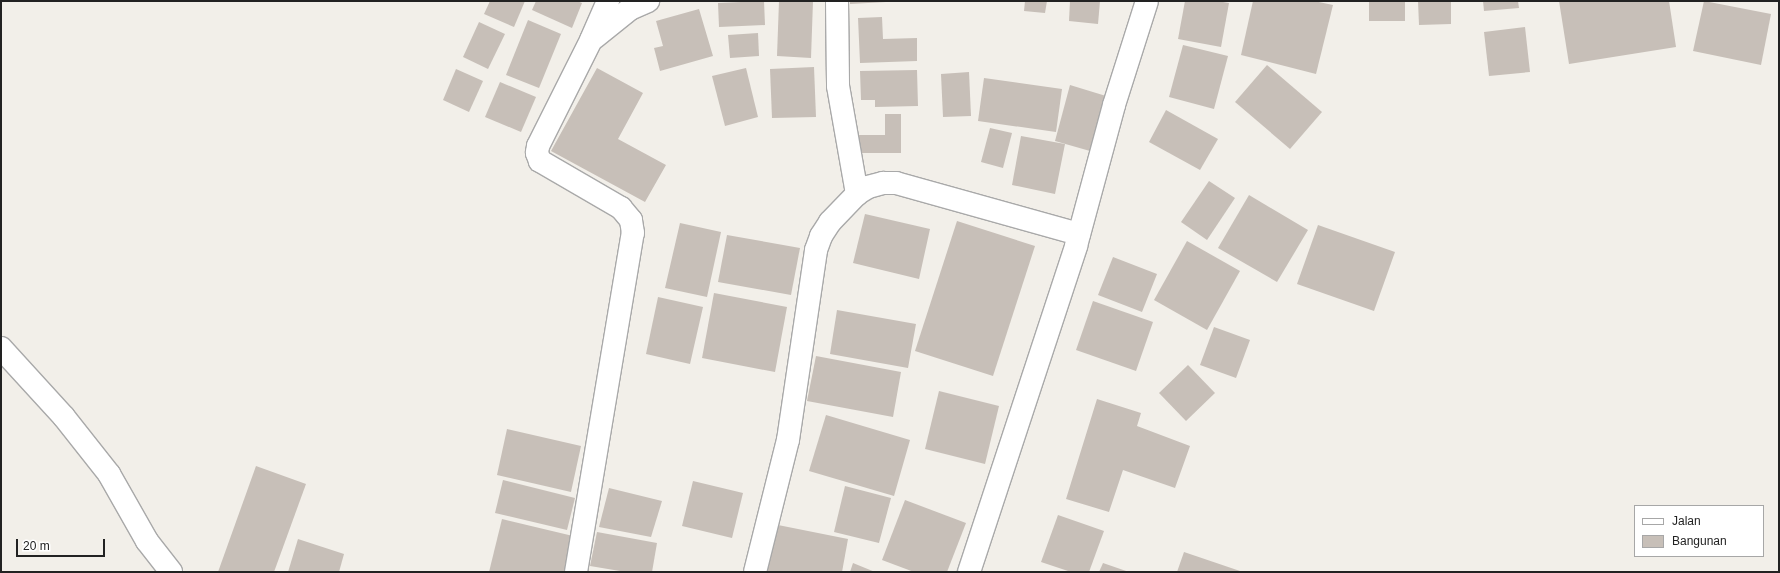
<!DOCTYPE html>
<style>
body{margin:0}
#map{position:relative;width:1780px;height:573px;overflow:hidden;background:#f2efe9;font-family:Arial,sans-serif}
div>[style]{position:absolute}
.building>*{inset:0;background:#c7bfb8}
.roads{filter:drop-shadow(1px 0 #a9a9a9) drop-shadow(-1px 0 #a9a9a9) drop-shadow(0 1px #a9a9a9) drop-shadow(0 -1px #a9a9a9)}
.minor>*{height:22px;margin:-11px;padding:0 11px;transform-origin:11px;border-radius:11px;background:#fff}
.tertiary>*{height:22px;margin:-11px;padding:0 11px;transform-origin:11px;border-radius:11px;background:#fff}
span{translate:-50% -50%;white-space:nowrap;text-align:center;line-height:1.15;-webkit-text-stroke:3px #fff;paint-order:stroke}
.frame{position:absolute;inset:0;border:2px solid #222;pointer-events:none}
.legend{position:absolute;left:1634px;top:505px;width:130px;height:52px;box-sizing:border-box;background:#fff;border:1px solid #a7a7a7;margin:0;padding:5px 7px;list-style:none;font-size:12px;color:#222}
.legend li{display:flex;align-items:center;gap:8px;height:20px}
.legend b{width:20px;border:1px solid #a7a7a7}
.scale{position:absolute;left:16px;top:539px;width:89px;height:18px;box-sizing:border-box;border:2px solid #222;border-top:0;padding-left:5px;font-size:12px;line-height:14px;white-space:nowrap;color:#222;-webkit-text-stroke:3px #fff;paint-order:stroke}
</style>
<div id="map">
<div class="building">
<div style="clip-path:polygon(490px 1px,525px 1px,514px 27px,484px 14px)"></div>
<div style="clip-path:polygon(536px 1px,577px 1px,582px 3px,572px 28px,532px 10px)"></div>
<div style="clip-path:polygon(764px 1px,765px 25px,719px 27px,718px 3px)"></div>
<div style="clip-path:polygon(779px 1px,813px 1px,811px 58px,777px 56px)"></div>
<div style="clip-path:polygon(850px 1px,886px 1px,886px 2px,850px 4px)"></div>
<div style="clip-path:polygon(1025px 1px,1047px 1px,1045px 13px,1024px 11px)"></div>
<div style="clip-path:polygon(1070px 1px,1100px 1px,1098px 24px,1069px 21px)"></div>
<div style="clip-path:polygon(1185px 1px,1217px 1px,1229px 3px,1221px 47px,1178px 39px)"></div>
<div style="clip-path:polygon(1253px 1px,1314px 1px,1333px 5px,1316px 74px,1241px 55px)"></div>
<div style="clip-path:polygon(1369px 1px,1405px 1px,1405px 21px,1369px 21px)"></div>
<div style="clip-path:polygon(1418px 1px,1451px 1px,1451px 24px,1419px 25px)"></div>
<div style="clip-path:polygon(1483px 1px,1518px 1px,1519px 8px,1484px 11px)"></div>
<div style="clip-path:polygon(1559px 1px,1669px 1px,1676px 47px,1569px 64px)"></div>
<div style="clip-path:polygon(1704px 1px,1771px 14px,1761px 65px,1693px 51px)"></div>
<div style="clip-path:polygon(699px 9px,713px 56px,660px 71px,654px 48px,663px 46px,656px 21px)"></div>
<div style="clip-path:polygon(882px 17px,883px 39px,917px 38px,917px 61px,860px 63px,858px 18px)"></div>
<div style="clip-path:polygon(528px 20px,561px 34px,539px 88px,506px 75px)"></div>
<div style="clip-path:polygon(479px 22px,505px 34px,488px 69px,463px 57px)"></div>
<div style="clip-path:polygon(1525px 27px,1530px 72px,1489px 76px,1484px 32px)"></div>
<div style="clip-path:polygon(758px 33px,759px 56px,730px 58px,728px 35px)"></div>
<div style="clip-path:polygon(1183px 45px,1228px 56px,1214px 109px,1169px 97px)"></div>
<div style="clip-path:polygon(1267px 65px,1322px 112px,1290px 149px,1235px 102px)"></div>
<div style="clip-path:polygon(814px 67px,816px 117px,772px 118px,770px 69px)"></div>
<div style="clip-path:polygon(597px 68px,643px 93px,618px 139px,666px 165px,645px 202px,551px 151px)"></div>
<div style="clip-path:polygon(746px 68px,758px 117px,725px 126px,712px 76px)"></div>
<div style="clip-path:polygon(456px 69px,483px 81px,469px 112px,443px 100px)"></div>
<div style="clip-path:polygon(917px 70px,918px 106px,875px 107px,875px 100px,861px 100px,860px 71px)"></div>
<div style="clip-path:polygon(969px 72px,971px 116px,943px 117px,941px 74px)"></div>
<div style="clip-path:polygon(984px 78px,1062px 89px,1056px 132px,978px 121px)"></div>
<div style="clip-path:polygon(500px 82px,536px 97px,521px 132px,485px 117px)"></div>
<div style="clip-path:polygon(1070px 85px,1106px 96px,1090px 151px,1055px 141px)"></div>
<div style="clip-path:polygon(1166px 110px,1218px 139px,1200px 170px,1149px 142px)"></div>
<div style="clip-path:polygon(885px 114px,901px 114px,901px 153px,858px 153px,858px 135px,885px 135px)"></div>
<div style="clip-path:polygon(990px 128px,1012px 133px,1003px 168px,981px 162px)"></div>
<div style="clip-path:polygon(1021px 136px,1065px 144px,1055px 194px,1012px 185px)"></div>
<div style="clip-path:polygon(1209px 181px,1235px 198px,1207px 240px,1181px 222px)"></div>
<div style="clip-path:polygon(1249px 195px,1308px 230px,1277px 282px,1218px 248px)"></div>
<div style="clip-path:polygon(865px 214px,930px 229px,919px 279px,853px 263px)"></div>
<div style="clip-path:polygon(957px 221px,1035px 246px,993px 376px,915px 351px)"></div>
<div style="clip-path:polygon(680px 223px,721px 232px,707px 297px,665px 288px)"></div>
<div style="clip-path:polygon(1318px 225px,1395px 252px,1374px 311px,1297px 284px)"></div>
<div style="clip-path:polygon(727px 235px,800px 248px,791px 295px,718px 282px)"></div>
<div style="clip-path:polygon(1187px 241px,1240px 271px,1207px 330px,1154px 300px)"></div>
<div style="clip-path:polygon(1113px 257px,1157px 274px,1142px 312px,1098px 295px)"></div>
<div style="clip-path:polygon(714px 293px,787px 307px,775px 372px,702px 358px)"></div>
<div style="clip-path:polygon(658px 297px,703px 307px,690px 364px,646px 354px)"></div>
<div style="clip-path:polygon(1093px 301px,1153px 322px,1136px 371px,1076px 350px)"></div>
<div style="clip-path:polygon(837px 310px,916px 324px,908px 368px,830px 354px)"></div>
<div style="clip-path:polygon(1214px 327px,1250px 340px,1236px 378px,1200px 365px)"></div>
<div style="clip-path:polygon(816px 356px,901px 372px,893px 417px,807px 401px)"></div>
<div style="clip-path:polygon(1188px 365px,1215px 393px,1186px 421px,1159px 393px)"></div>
<div style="clip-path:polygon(939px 391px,999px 406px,985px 464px,925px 449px)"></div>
<div style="clip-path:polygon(1097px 399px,1141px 413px,1137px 426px,1190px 446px,1175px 488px,1123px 470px,1109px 512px,1066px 499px)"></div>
<div style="clip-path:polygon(826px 415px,910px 440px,894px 496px,809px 471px)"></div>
<div style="clip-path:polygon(507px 429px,581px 446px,571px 492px,497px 475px)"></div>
<div style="clip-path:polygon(256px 466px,306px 484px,274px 572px,218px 572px)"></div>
<div style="clip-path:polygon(503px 480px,575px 498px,567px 530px,495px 513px)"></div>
<div style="clip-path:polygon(693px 481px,743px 493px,732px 538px,682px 526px)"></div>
<div style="clip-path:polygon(845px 486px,891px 498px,879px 543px,834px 532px)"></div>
<div style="clip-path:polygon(609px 488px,662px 501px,651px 537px,599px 527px)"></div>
<div style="clip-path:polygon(905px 500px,966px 523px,947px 572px,914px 572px,882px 560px)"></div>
<div style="clip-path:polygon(1058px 515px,1104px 531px,1089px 572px,1071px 572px,1041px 562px)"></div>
<div style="clip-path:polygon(502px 519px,573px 536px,564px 572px,489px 572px)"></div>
<div style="clip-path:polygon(773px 524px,848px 539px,842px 572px,764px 572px)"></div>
<div style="clip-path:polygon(597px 532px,657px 543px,652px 572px,626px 572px,590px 566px)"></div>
<div style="clip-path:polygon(298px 539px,344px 554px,339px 572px,288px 572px)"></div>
<div style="clip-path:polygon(1184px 552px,1240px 571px,1239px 572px,1177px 572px)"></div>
<div style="clip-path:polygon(853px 563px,875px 572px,850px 572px)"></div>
<div style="clip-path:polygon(1103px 563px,1129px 572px,1099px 572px)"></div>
</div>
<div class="roads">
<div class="minor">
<div style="left:837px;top:1px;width:85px;rotate:89.3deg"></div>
<div style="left:838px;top:86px;width:110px;rotate:80deg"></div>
<div style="left:594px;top:38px;width:46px;rotate:-38.9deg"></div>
<div style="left:630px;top:9px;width:20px;rotate:-24deg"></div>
<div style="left:1px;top:348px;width:93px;rotate:47.6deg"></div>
<div style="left:64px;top:417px;width:73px;rotate:51.7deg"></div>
<div style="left:109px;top:474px;width:77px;rotate:60.4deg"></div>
<div style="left:147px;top:541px;width:39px;rotate:52deg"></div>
<div style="left:576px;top:572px;width:344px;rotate:-80.5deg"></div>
<div style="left:633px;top:233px;width:13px;rotate:-99deg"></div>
<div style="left:631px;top:220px;width:16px;rotate:-130deg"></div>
<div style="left:621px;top:208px;width:94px;rotate:-149.9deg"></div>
<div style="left:540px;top:161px;width:9px;rotate:-111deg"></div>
<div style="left:537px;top:153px;width:7px;rotate:-82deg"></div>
<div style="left:538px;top:146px;width:119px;rotate:-63.4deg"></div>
<div style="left:591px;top:40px;width:43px;rotate:-66.4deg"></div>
<div style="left:755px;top:572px;width:136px;rotate:-76deg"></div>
<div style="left:788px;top:440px;width:192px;rotate:-81.6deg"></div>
<div style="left:816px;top:250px;width:15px;rotate:-70deg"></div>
<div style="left:821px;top:236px;width:17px;rotate:-57deg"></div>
<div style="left:830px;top:222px;width:39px;rotate:-46deg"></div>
<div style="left:857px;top:194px;width:13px;rotate:-32deg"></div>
<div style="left:868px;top:187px;width:16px;rotate:-15deg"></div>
<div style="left:883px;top:183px;width:13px"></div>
<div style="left:896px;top:183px;width:190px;rotate:15.6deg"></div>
</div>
<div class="tertiary">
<div style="left:969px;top:572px;width:343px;rotate:-71.8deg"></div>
<div style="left:1076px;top:246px;width:146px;rotate:-74.9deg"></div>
<div style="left:1114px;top:105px;width:109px;rotate:-72.4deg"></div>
</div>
</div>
<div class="frame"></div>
<ul class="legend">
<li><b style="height:5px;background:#fff"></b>Jalan</li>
<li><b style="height:11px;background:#c7bfb8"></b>Bangunan</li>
</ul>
<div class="scale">20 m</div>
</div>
